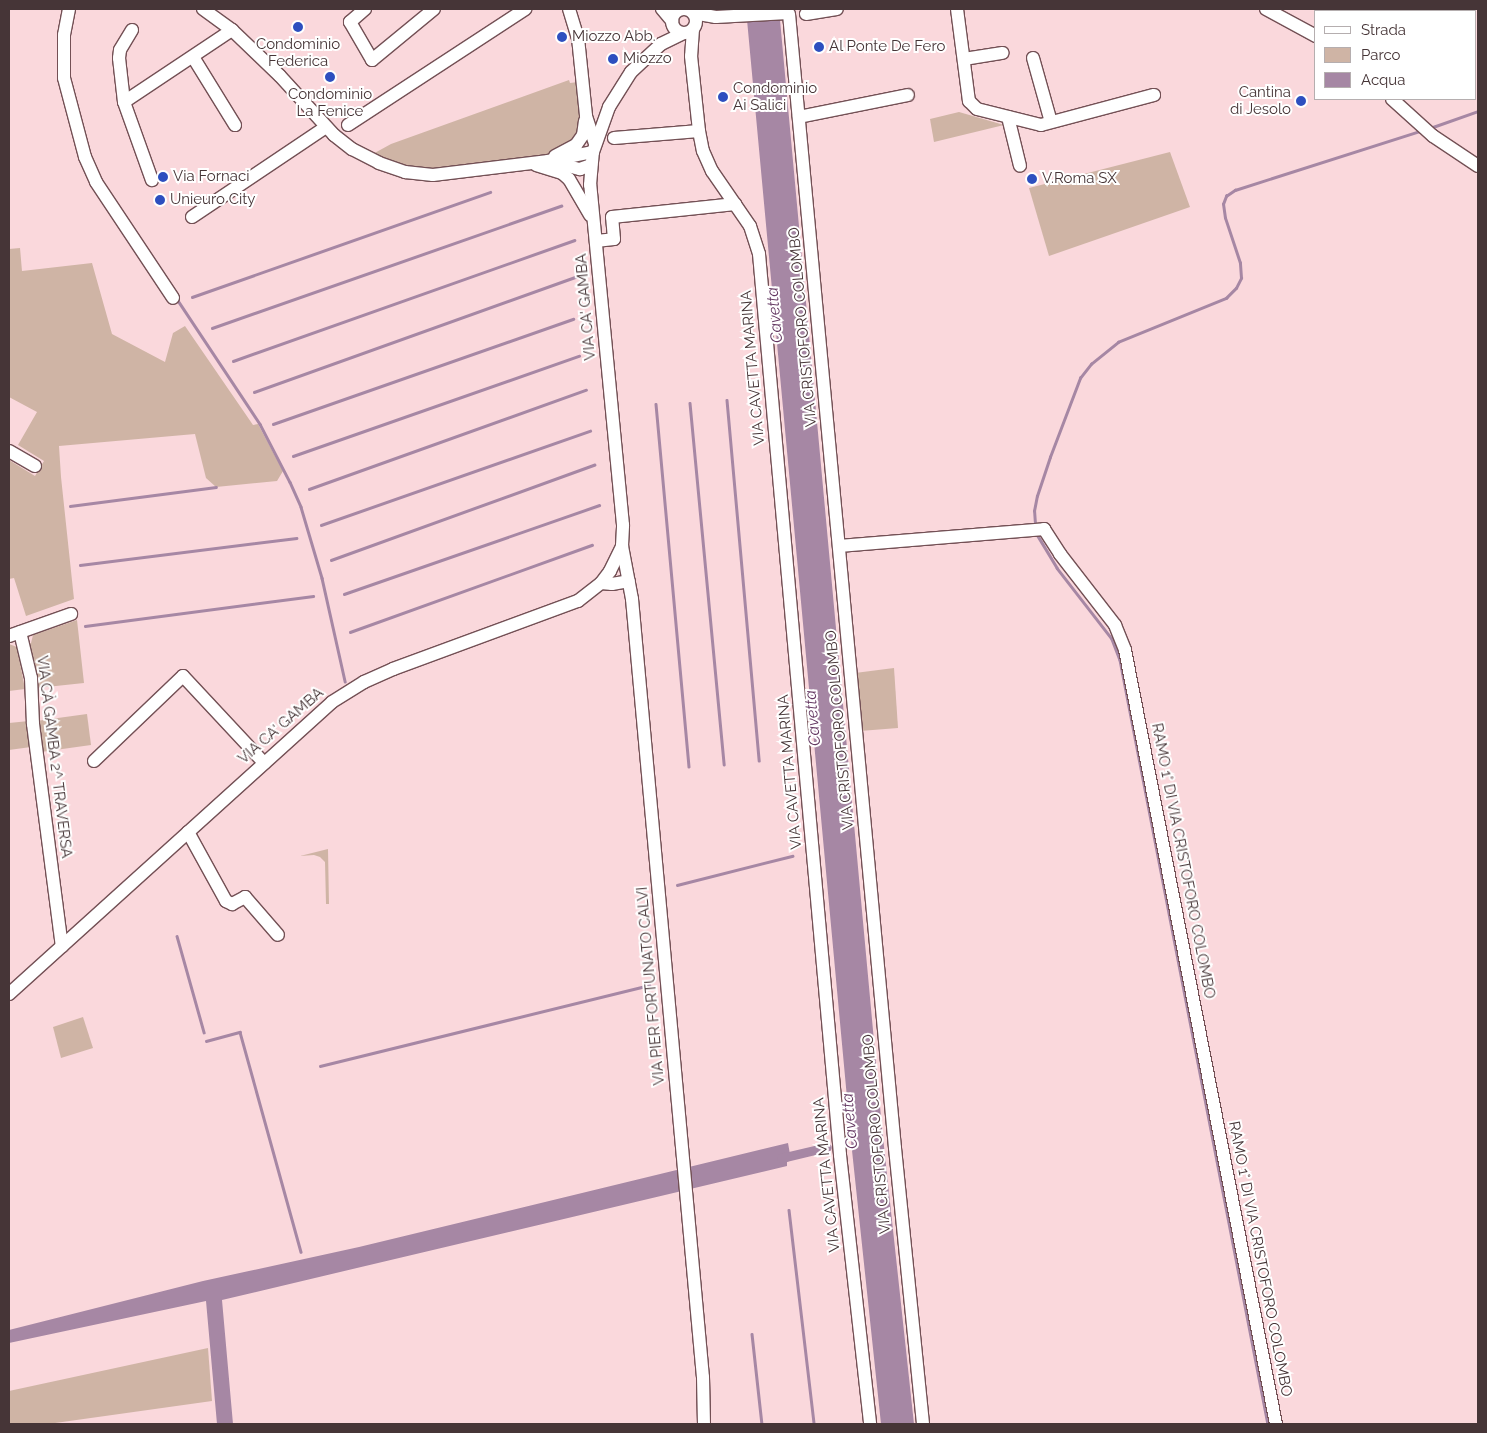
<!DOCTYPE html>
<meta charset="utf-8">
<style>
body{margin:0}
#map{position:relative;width:1487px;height:1433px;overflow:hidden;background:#fad8dc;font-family:Raleway,sans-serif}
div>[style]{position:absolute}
.green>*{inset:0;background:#cfb4a5}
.water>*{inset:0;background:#a687a4}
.stream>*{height:2.5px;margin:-1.25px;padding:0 1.25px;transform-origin:1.25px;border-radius:1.25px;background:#a687a4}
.canal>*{height:9px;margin:-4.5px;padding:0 4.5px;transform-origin:4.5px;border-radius:4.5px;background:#a687a4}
.roads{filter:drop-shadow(1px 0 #735055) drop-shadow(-1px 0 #735055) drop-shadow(0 1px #735055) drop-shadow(0 -1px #735055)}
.minor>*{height:12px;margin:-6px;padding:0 6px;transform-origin:6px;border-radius:6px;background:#fff}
.minor>.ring{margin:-6px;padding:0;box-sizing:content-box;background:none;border:12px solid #fff;border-radius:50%}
.dots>*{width:14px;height:14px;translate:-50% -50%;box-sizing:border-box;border:2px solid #fff;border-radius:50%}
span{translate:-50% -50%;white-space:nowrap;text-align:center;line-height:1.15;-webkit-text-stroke:4px #fff;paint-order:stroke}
.poi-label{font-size:15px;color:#463537}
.left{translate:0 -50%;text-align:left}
.right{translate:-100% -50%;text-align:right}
.street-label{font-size:15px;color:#463537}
.water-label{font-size:16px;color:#633761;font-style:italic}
.frame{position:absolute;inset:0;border:10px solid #463537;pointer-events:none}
.legend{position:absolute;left:1314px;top:10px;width:162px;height:90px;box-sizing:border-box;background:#fff;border:1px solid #b5aeaf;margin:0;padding:6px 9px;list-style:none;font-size:15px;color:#463537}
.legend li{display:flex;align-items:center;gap:10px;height:25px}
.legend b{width:25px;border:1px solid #b5aeaf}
</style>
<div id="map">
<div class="green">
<div style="clip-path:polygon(569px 80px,570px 83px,578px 82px,582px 114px,581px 133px,559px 151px,532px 160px,447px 170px,408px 167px,371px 155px,391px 144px)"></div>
<div style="clip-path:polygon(959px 112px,1004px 125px,934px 142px,930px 119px)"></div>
<div style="clip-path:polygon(1170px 152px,1190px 207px,1049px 256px,1029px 188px)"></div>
<div style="clip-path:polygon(20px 248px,22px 271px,92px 263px,112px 334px,165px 362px,173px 333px,185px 326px,253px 425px,258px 424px,283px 471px,277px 481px,216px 487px,206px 478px,195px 434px,59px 446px,61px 477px,74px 599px,26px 616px,14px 578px,9px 579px,9px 460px,35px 476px,44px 461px,18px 445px,37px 412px,9px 397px,9px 249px)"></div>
<div style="clip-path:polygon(77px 620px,84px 683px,37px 688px,28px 644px,31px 643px,33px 635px)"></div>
<div style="clip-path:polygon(9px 644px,17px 647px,25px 689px,9px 691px)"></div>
<div style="clip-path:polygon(894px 668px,898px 728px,860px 731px,855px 673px)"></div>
<div style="clip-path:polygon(87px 714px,91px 745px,41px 752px,36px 721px)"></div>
<div style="clip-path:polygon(29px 721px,31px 747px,9px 750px,9px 723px)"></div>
<div style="clip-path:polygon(328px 849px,329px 904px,326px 904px,325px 862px,320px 857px,314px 855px,300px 856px)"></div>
<div style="clip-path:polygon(83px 1017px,93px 1048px,61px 1058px,53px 1027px)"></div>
<div style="clip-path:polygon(208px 1348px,212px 1401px,48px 1424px,9px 1424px,9px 1391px)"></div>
</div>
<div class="water">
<div style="clip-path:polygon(746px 9px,779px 9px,882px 1128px,914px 1424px,881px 1424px,851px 1141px)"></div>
<div style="clip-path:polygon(788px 1143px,791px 1160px,787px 1162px,787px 1166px,222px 1300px,233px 1424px,217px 1424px,206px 1301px,9px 1343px,9px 1330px,203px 1281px,359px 1247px)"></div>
</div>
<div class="stream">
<div style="left:1430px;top:128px;width:51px;rotate:-19.5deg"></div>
<div style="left:192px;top:297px;width:316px;rotate:-19.4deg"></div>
<div style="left:177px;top:299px;width:150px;rotate:56.4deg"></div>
<div style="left:260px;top:424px;width:65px;rotate:62.7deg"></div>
<div style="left:290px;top:482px;width:27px;rotate:66deg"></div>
<div style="left:301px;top:507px;width:74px;rotate:73.5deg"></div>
<div style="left:322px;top:578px;width:106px;rotate:77.4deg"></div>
<div style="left:212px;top:328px;width:370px;rotate:-19.3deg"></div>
<div style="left:233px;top:361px;width:362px;rotate:-19.5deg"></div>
<div style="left:254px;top:392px;width:342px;rotate:-19.7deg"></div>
<div style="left:727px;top:400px;width:362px;rotate:84.9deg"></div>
<div style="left:690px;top:403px;width:363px;rotate:84.6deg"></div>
<div style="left:656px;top:404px;width:364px;rotate:84.8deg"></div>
<div style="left:273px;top:424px;width:318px;rotate:-19.3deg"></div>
<div style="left:293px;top:456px;width:303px;rotate:-19.3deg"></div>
<div style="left:309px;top:489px;width:294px;rotate:-19.7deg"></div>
<div style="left:70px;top:506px;width:147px;rotate:-7.4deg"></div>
<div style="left:1035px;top:524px;width:13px;rotate:-94deg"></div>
<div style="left:1034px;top:511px;width:15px;rotate:-79deg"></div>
<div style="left:1037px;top:496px;width:41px;rotate:-71.6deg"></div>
<div style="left:1050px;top:457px;width:85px;rotate:-69.2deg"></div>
<div style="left:1080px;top:378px;width:18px;rotate:-52deg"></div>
<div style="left:1091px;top:364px;width:35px;rotate:-39deg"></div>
<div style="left:1118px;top:342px;width:117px;rotate:-22.2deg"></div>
<div style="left:1226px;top:298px;width:14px;rotate:-45deg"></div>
<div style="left:1236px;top:288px;width:11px;rotate:-63deg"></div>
<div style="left:1241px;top:278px;width:15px;rotate:-94deg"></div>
<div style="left:1240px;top:263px;width:47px;rotate:-108.4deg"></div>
<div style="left:1225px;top:218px;width:14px;rotate:-98deg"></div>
<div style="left:1223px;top:204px;width:9px;rotate:-69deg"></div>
<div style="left:1226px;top:196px;width:11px;rotate:-34deg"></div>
<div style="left:1235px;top:190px;width:194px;rotate:-17.7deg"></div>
<div style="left:321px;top:525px;width:285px;rotate:-19.3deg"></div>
<div style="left:1038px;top:536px;width:37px;rotate:59deg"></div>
<div style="left:1057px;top:568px;width:90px;rotate:52.2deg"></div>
<div style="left:1112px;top:639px;width:22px;rotate:69deg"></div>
<div style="left:1120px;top:660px;width:778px;rotate:79.04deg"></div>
<div style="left:331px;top:560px;width:280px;rotate:-19.9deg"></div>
<div style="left:80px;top:565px;width:218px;rotate:-7.1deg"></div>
<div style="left:344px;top:594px;width:270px;rotate:-19.2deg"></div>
<div style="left:85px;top:626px;width:230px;rotate:-7.5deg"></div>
<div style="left:350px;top:632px;width:257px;rotate:-19.8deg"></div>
<div style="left:677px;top:885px;width:119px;rotate:-14.2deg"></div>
<div style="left:177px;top:936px;width:100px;rotate:74.3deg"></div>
<div style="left:206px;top:1041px;width:35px;rotate:-15deg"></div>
<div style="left:240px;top:1032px;width:228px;rotate:74.5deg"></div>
<div style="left:320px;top:1066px;width:339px;rotate:-13.8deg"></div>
<div style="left:789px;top:1210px;width:214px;rotate:83.3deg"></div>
<div style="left:752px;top:1334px;width:91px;rotate:83.7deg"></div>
</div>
<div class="canal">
<div style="left:781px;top:1158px;width:47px;rotate:-13.4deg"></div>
</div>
<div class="roads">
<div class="minor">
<div style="left:69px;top:9px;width:26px;rotate:101deg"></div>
<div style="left:64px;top:35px;width:43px;rotate:90deg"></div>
<div style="left:64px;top:78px;width:82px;rotate:75.1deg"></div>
<div style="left:85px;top:157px;width:27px;rotate:66deg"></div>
<div style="left:96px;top:182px;width:139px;rotate:56.4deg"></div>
<div style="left:203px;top:9px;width:36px;rotate:36deg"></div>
<div style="left:232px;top:30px;width:66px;rotate:43.8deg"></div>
<div style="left:280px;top:76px;width:80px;rotate:47.5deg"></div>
<div style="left:334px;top:135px;width:23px;rotate:38deg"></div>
<div style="left:352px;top:149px;width:30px;rotate:27deg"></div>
<div style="left:379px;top:163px;width:28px;rotate:19deg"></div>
<div style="left:405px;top:172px;width:28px;rotate:6deg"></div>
<div style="left:433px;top:175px;width:116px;rotate:-6.9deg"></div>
<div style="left:548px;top:161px;width:46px;rotate:-11.3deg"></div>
<div style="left:365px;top:9px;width:20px;rotate:139deg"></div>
<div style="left:350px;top:22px;width:44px;rotate:59.9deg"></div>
<div style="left:372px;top:60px;width:80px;rotate:-39.4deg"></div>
<div style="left:569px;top:9px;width:30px;rotate:73deg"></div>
<div style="left:578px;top:38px;width:78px;rotate:84.1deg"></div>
<div style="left:586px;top:116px;width:29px;rotate:72deg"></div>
<div style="left:662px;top:9px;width:16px;rotate:50deg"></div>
<div style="left:957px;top:9px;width:93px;rotate:82.6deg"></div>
<div style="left:969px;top:101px;width:11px;rotate:45deg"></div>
<div style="left:977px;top:109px;width:66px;rotate:14deg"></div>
<div style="left:1041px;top:125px;width:117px;rotate:-14.9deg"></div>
<div style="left:1266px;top:9px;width:57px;rotate:28.4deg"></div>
<div style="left:1340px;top:9px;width:2px;rotate:63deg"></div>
<div class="ring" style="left:672px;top:9px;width:12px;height:12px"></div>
<div style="left:693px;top:13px;width:23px;rotate:10deg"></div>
<div style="left:716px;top:17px;width:72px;rotate:-3.2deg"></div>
<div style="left:789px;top:14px;width:1139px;rotate:84.66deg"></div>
<div style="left:895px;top:1148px;width:277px;rotate:84.2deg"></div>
<div style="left:806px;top:14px;width:31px;rotate:-9deg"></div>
<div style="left:693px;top:29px;width:27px;rotate:94deg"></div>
<div style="left:691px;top:56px;width:75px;rotate:83.9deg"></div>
<div style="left:699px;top:131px;width:20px;rotate:79deg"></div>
<div style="left:703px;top:151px;width:22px;rotate:66deg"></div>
<div style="left:712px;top:171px;width:67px;rotate:55.4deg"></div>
<div style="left:750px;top:226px;width:29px;rotate:72deg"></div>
<div style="left:759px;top:254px;width:905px;rotate:84.86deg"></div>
<div style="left:840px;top:1155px;width:271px;rotate:83.6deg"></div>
<div style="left:132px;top:30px;width:23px;rotate:121deg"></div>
<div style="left:120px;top:50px;width:8px;rotate:97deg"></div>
<div style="left:119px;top:58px;width:44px;rotate:83.5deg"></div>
<div style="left:124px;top:102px;width:83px;rotate:70.3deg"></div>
<div style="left:193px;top:57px;width:80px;rotate:58.3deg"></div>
<div style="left:1033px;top:58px;width:66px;rotate:74.3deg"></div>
<div style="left:964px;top:59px;width:39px;rotate:-9deg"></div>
<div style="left:1392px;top:99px;width:55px;rotate:42.1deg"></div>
<div style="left:1433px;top:136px;width:54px;rotate:33.7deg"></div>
<div style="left:124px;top:102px;width:130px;rotate:-33.7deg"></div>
<div style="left:799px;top:117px;width:111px;rotate:-11.4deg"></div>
<div style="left:1008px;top:117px;width:50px;rotate:76.2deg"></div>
<div style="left:348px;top:125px;width:212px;rotate:-33.2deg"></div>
<div style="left:614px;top:138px;width:85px;rotate:-4.7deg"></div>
<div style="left:555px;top:156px;width:24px;rotate:-28deg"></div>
<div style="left:576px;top:145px;width:12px;rotate:-55deg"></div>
<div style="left:583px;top:135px;width:14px;rotate:-82deg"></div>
<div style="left:553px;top:162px;width:28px;rotate:15deg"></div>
<div style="left:580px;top:169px;width:12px;rotate:-20deg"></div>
<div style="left:536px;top:165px;width:27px;rotate:17deg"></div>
<div style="left:562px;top:173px;width:9px;rotate:41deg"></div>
<div style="left:569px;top:179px;width:42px;rotate:59.7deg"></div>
<div style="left:192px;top:217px;width:161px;rotate:-33.9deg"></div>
<div style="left:596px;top:241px;width:18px;rotate:-6deg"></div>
<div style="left:614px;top:239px;width:22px;rotate:-95deg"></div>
<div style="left:612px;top:217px;width:124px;rotate:-6deg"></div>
<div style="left:9px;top:451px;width:30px;rotate:30deg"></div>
<div style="left:622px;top:546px;width:54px;rotate:79.3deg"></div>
<div style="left:632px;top:599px;width:781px;rotate:84.79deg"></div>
<div style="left:703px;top:1377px;width:47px;rotate:88.8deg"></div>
<div style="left:839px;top:546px;width:206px;rotate:-4.7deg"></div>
<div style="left:1044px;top:529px;width:30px;rotate:57deg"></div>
<div style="left:1060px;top:554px;width:90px;rotate:52.2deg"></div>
<div style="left:1115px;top:625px;width:27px;rotate:68deg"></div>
<div style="left:1125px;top:650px;width:789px;rotate:78.96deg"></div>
<div style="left:601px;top:583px;width:11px;rotate:5deg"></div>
<div style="left:612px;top:584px;width:17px;rotate:-10deg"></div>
<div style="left:20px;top:632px;width:47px;rotate:76.6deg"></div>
<div style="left:31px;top:678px;width:46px;rotate:87.5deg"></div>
<div style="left:33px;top:724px;width:224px;rotate:82.6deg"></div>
<div style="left:9px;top:636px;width:66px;rotate:-19.5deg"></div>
<div style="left:94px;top:761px;width:123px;rotate:-43.7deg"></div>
<div style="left:183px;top:676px;width:119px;rotate:47deg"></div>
<div style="left:188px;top:832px;width:79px;rotate:61.2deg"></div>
<div style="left:226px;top:901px;width:7px;rotate:27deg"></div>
<div style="left:232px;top:904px;width:15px;rotate:-28deg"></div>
<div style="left:245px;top:897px;width:50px;rotate:49deg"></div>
<div style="left:9px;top:994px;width:435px;rotate:-42.1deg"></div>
<div style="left:332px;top:702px;width:38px;rotate:-32deg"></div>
<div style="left:364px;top:682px;width:32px;rotate:-24deg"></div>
<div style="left:393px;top:669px;width:197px;rotate:-20.2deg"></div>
<div style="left:578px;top:601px;width:29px;rotate:-38deg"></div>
<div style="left:601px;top:583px;width:15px;rotate:-53deg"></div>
<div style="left:610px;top:571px;width:28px;rotate:-64deg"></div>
<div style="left:622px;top:546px;width:21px;rotate:-87deg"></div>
<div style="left:623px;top:525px;width:342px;rotate:-95.5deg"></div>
<div style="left:590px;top:185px;width:33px;rotate:-85deg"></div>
<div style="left:593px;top:152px;width:48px;rotate:-70.4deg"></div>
<div style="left:609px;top:107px;width:41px;rotate:-57.8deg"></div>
<div style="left:631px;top:72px;width:41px;rotate:-43deg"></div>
<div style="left:661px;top:44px;width:25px;rotate:-26deg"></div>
</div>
</div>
<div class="dots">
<div style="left:298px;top:27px;background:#2d4fbf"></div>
<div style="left:562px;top:37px;background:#2d4fbf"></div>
<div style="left:819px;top:47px;background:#2d4fbf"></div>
<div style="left:613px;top:59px;background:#2d4fbf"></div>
<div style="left:330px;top:77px;background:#2d4fbf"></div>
<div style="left:723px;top:97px;background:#2d4fbf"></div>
<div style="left:1301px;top:101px;background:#2d4fbf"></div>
<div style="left:163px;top:177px;background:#2d4fbf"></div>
<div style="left:1032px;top:179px;background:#2d4fbf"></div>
<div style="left:160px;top:200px;background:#2d4fbf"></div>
</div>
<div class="poi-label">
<span class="left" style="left:572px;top:37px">Miozzo Abb.</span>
<span style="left:298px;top:53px">Condominio<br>Federica</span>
<span class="left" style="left:829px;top:47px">Al Ponte De Fero</span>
<span class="left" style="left:623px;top:59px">Miozzo</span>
<span class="left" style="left:733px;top:97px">Condominio<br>Ai Salici</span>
<span class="right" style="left:1291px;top:101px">Cantina<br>di Jesolo</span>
<span style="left:330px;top:103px">Condominio<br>La Fenice</span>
<span class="left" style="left:173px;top:177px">Via Fornaci</span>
<span class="left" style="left:1042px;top:179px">V.Roma SX</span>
<span class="left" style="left:170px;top:200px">Unieuro City</span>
</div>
<div class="street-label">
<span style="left:586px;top:307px;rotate:-95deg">VIA CA' GAMBA</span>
<span style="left:803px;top:327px;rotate:-95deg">VIA CRISTOFORO COLOMBO</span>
<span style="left:753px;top:368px;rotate:-95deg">VIA CAVETTA MARINA</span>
<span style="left:281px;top:726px;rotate:-41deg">VIA CA' GAMBA</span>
<span style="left:840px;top:730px;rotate:-95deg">VIA CRISTOFORO COLOMBO</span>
<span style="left:54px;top:757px;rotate:83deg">VIA CÀ GAMBA 2^ TRAVERSA</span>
<span style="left:790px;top:772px;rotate:-95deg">VIA CAVETTA MARINA</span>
<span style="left:1183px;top:861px;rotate:79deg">RAMO 1° DI VIA CRISTOFORO COLOMBO</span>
<span style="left:651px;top:986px;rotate:-95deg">VIA PIER FORTUNATO CALVI</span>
<span style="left:877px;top:1134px;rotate:-95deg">VIA CRISTOFORO COLOMBO</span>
<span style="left:827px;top:1175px;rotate:-96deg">VIA CAVETTA MARINA</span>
<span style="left:1260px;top:1259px;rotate:79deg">RAMO 1° DI VIA CRISTOFORO COLOMBO</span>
</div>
<div class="water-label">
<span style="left:775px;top:315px;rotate:-95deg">Cavetta</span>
<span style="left:813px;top:718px;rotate:-95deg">Cavetta</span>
<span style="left:850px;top:1121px;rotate:-95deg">Cavetta</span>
</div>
<div class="frame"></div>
<ul class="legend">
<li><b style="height:6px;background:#fff"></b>Strada</li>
<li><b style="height:14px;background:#cfb4a5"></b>Parco</li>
<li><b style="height:14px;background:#a687a4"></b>Acqua</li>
</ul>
</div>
